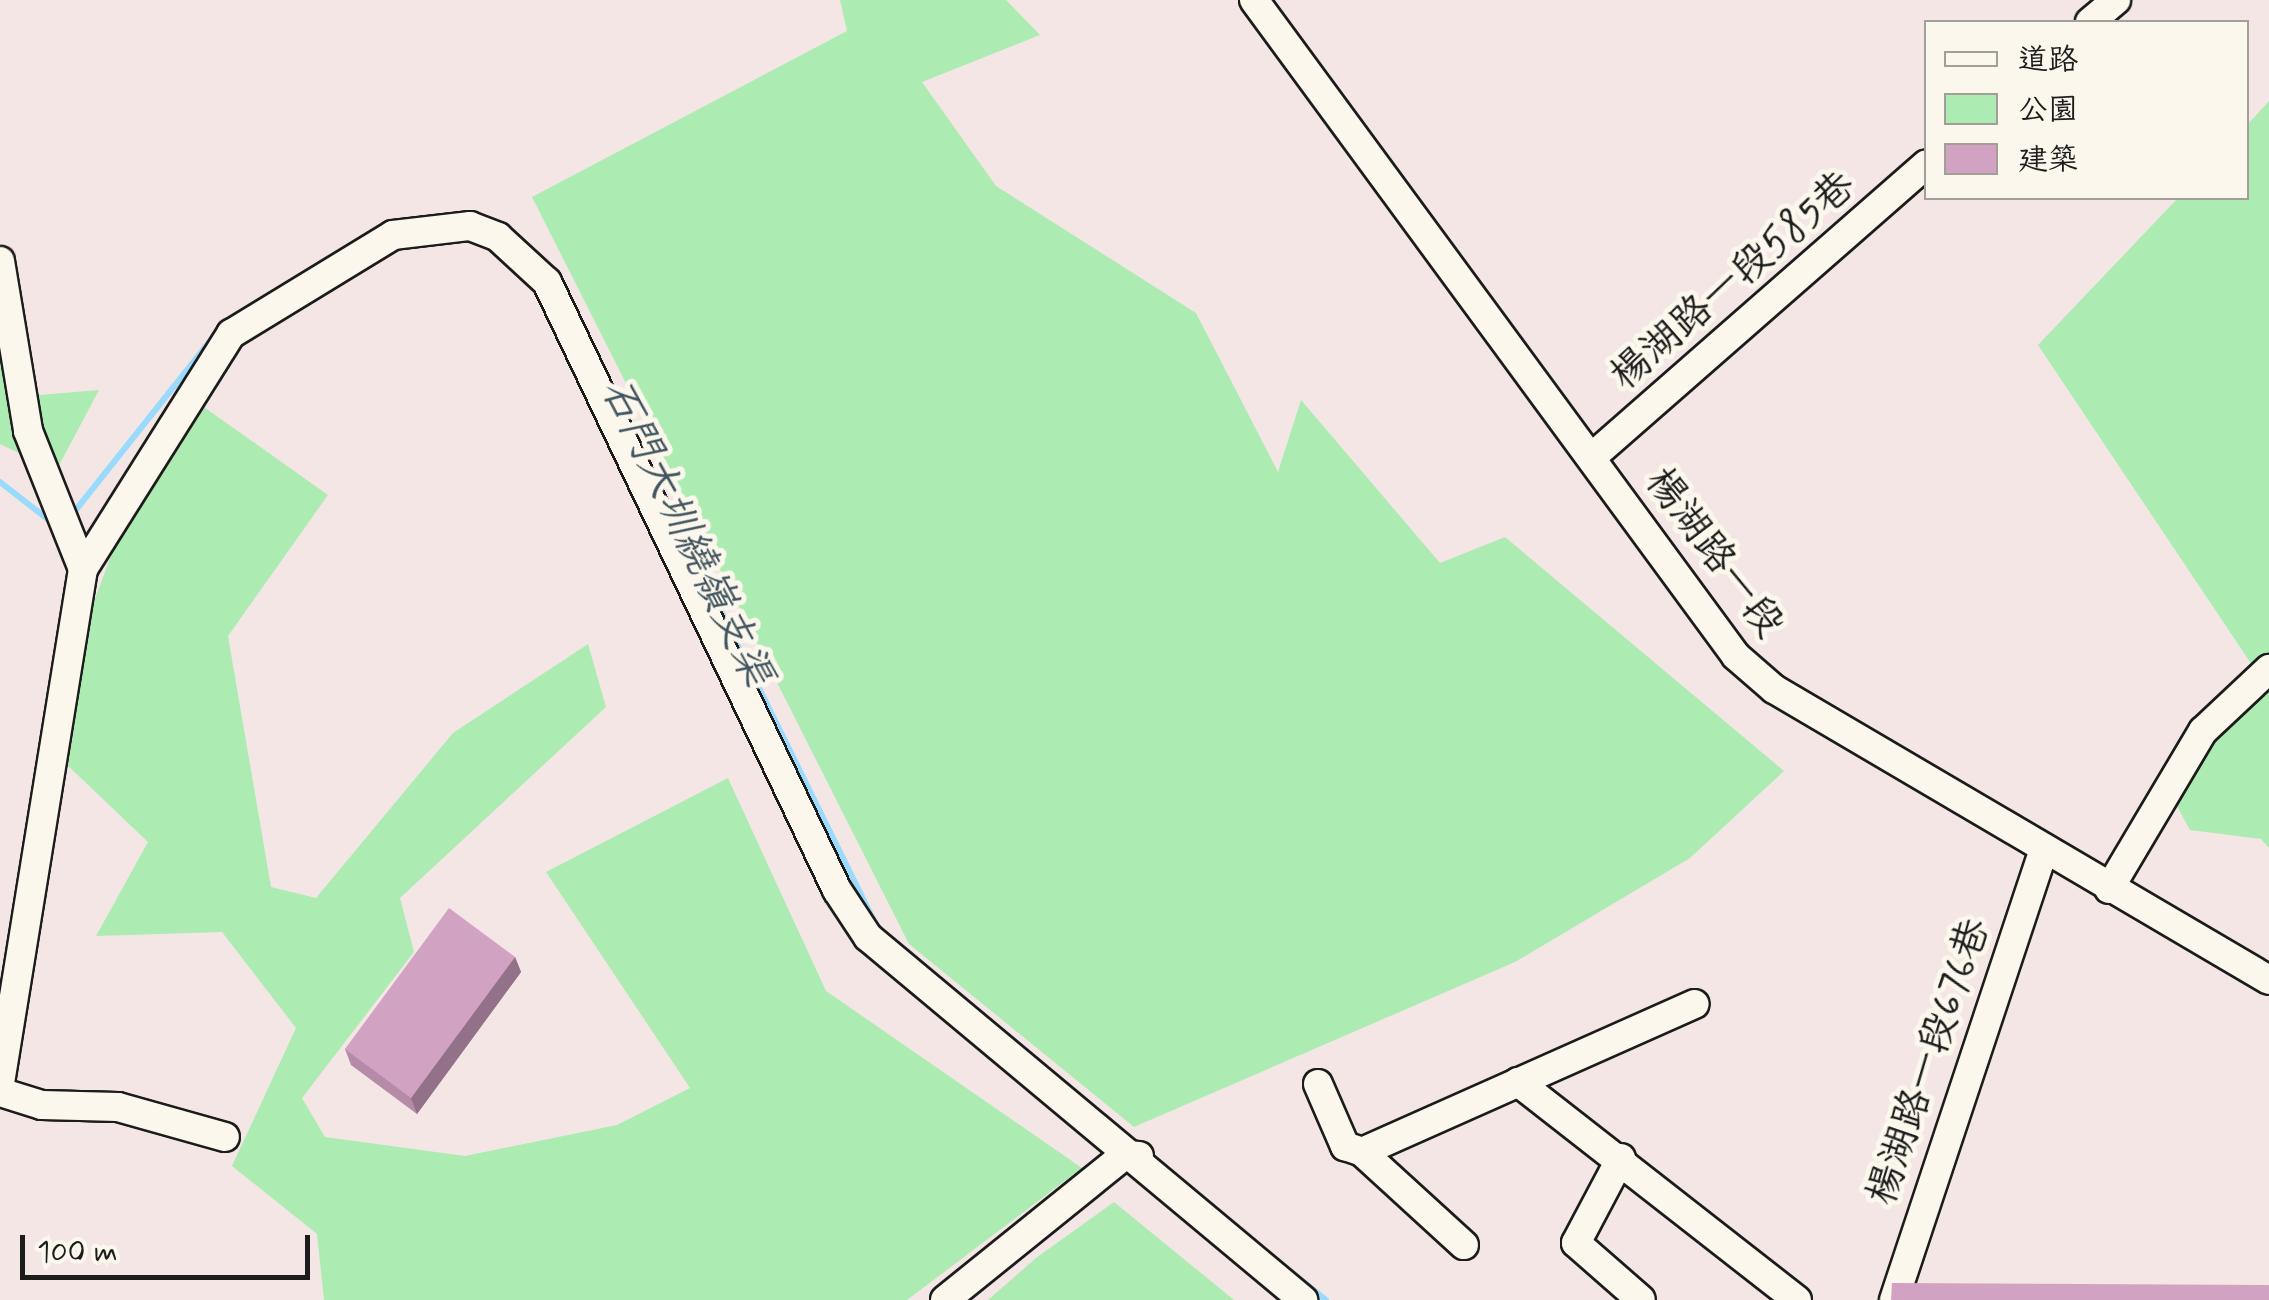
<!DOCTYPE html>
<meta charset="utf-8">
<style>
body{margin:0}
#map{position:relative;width:2269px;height:1300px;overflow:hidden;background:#f3e6e4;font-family:Mynerve,"LXGW WenKai TC",sans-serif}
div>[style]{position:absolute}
.green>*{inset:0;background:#acecb3}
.stream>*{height:6px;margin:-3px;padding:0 3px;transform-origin:3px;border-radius:3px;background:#9adafc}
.roads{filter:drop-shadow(2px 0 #1c1c1c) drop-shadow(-2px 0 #1c1c1c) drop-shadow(0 2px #1c1c1c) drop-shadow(0 -2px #1c1c1c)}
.minor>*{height:28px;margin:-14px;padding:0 14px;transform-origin:14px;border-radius:14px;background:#fbf7ec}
.wall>*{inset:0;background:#b58ba7}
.shaded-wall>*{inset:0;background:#937188}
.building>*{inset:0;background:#d2a2c2}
span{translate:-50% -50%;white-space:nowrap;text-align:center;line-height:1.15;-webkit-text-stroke:10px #fbf7ec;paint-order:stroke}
.street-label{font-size:40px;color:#1c1c1c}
.water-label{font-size:42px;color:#42555f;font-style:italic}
.legend{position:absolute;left:1924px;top:20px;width:325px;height:180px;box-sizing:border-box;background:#fbf7ec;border:2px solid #a29f99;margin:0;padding:12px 18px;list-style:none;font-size:30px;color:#1c1c1c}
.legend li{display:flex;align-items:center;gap:20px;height:50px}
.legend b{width:50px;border:2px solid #a29f99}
.scale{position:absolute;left:20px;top:1235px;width:290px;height:45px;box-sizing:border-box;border:5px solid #1c1c1c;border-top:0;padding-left:12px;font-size:30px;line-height:35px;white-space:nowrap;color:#1c1c1c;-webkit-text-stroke:8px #fbf7ec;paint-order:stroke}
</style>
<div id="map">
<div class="green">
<div style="clip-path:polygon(840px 0,1006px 0,1040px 35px,922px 82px,996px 186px,1196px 313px,1278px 472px,1301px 400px,1440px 563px,1505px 537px,1784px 771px,1690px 858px,1515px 962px,1134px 1127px,909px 944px,532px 197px,847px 31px)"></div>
<div style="clip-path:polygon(2269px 101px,2269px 848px,2261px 839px,2190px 830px,2172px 797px,2258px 674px,2038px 345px,2178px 198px,2246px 198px,2247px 125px)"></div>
<div style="clip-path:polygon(0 355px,15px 397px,99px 390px,56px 471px,0 444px)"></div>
<div style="clip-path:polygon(201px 405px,328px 495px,228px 636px,271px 887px,316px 898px,453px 733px,588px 644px,606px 707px,400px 898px,414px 952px,302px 1098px,325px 1137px,465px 1156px,617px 1125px,690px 1088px,546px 872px,728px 778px,826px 991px,1082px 1168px,907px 1300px,324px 1300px,317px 1234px,232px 1166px,296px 1028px,222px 932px,96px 936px,148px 842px,42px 741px,130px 505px)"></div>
<div style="clip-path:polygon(1114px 1202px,1234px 1300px,988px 1300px,1036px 1258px)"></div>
</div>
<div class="stream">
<div style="left:386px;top:225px;width:36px;rotate:-10deg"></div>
<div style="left:531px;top:250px;width:45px;rotate:46.8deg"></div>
<div style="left:0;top:482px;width:68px;rotate:37.9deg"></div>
<div style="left:660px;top:488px;width:492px;rotate:63.7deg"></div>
<div style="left:71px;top:516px;width:238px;rotate:-51.5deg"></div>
<div style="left:1276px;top:1260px;width:64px;rotate:38.7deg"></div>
</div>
<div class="roads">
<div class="minor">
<div style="left:1254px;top:0;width:814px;rotate:53.69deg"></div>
<div style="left:1736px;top:656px;width:50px;rotate:41deg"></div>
<div style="left:1774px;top:689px;width:574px;rotate:30.45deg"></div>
<div style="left:2090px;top:22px;width:34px;rotate:-40deg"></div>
<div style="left:0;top:261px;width:172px;rotate:80.6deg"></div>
<div style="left:28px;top:431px;width:149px;rotate:68.3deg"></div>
<div style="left:83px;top:569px;width:521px;rotate:99.17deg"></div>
<div style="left:1592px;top:457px;width:444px;rotate:-41.2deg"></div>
<div style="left:83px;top:569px;width:278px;rotate:-57.8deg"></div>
<div style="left:231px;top:334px;width:190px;rotate:-31.4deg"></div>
<div style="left:393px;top:235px;width:78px;rotate:-6.7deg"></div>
<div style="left:470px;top:226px;width:30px;rotate:21deg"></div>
<div style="left:498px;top:237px;width:67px;rotate:42.6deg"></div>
<div style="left:547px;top:282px;width:674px;rotate:64.5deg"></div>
<div style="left:837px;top:890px;width:56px;rotate:56.6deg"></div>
<div style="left:868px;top:937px;width:567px;rotate:39.84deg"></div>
<div style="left:2109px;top:889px;width:184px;rotate:-59.3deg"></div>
<div style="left:2203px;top:731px;width:91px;rotate:-43.2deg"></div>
<div style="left:1518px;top:1082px;width:354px;rotate:38deg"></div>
<div style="left:1318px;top:1084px;width:68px;rotate:66.5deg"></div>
<div style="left:1345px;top:1146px;width:18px;rotate:19deg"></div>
<div style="left:1362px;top:1152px;width:364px;rotate:-24deg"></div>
<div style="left:0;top:1092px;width:44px;rotate:17.2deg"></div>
<div style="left:42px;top:1105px;width:76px;rotate:1.5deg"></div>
<div style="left:118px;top:1107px;width:111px;rotate:15.7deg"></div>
<div style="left:1362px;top:1152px;width:138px;rotate:42.4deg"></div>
<div style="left:1621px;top:1158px;width:96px;rotate:117.9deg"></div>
<div style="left:1576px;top:1243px;width:86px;rotate:41.2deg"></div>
<div style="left:945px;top:1300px;width:231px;rotate:-38.9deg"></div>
<div style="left:1125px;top:1155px;width:14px;rotate:4deg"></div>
<div style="left:1894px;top:1300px;width:472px;rotate:-71.6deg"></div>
</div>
</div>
<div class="wall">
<div style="clip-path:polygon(515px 957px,521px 972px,417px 1114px,351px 1065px,345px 1049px)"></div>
</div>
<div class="shaded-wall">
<div style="clip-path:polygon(515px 957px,521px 972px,417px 1114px,411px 1098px)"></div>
</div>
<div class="building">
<div style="clip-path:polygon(449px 908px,515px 957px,411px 1098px,345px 1049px)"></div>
<div style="clip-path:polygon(1892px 1283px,2269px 1285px,2269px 1300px,1891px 1300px)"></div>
</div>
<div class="street-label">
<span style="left:1733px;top:281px;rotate:-41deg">楊湖路一段585巷</span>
<span style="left:1714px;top:553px;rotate:53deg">楊湖路一段</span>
<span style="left:1929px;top:1062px;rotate:-71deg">楊湖路一段676巷</span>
</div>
<div class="water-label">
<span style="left:685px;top:533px;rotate:64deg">石門大圳繞嶺支渠</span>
</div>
<ul class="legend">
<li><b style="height:12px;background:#fbf7ec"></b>道路</li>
<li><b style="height:28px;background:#acecb3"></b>公園</li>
<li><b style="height:28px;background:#d2a2c2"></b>建築</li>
</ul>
<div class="scale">100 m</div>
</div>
